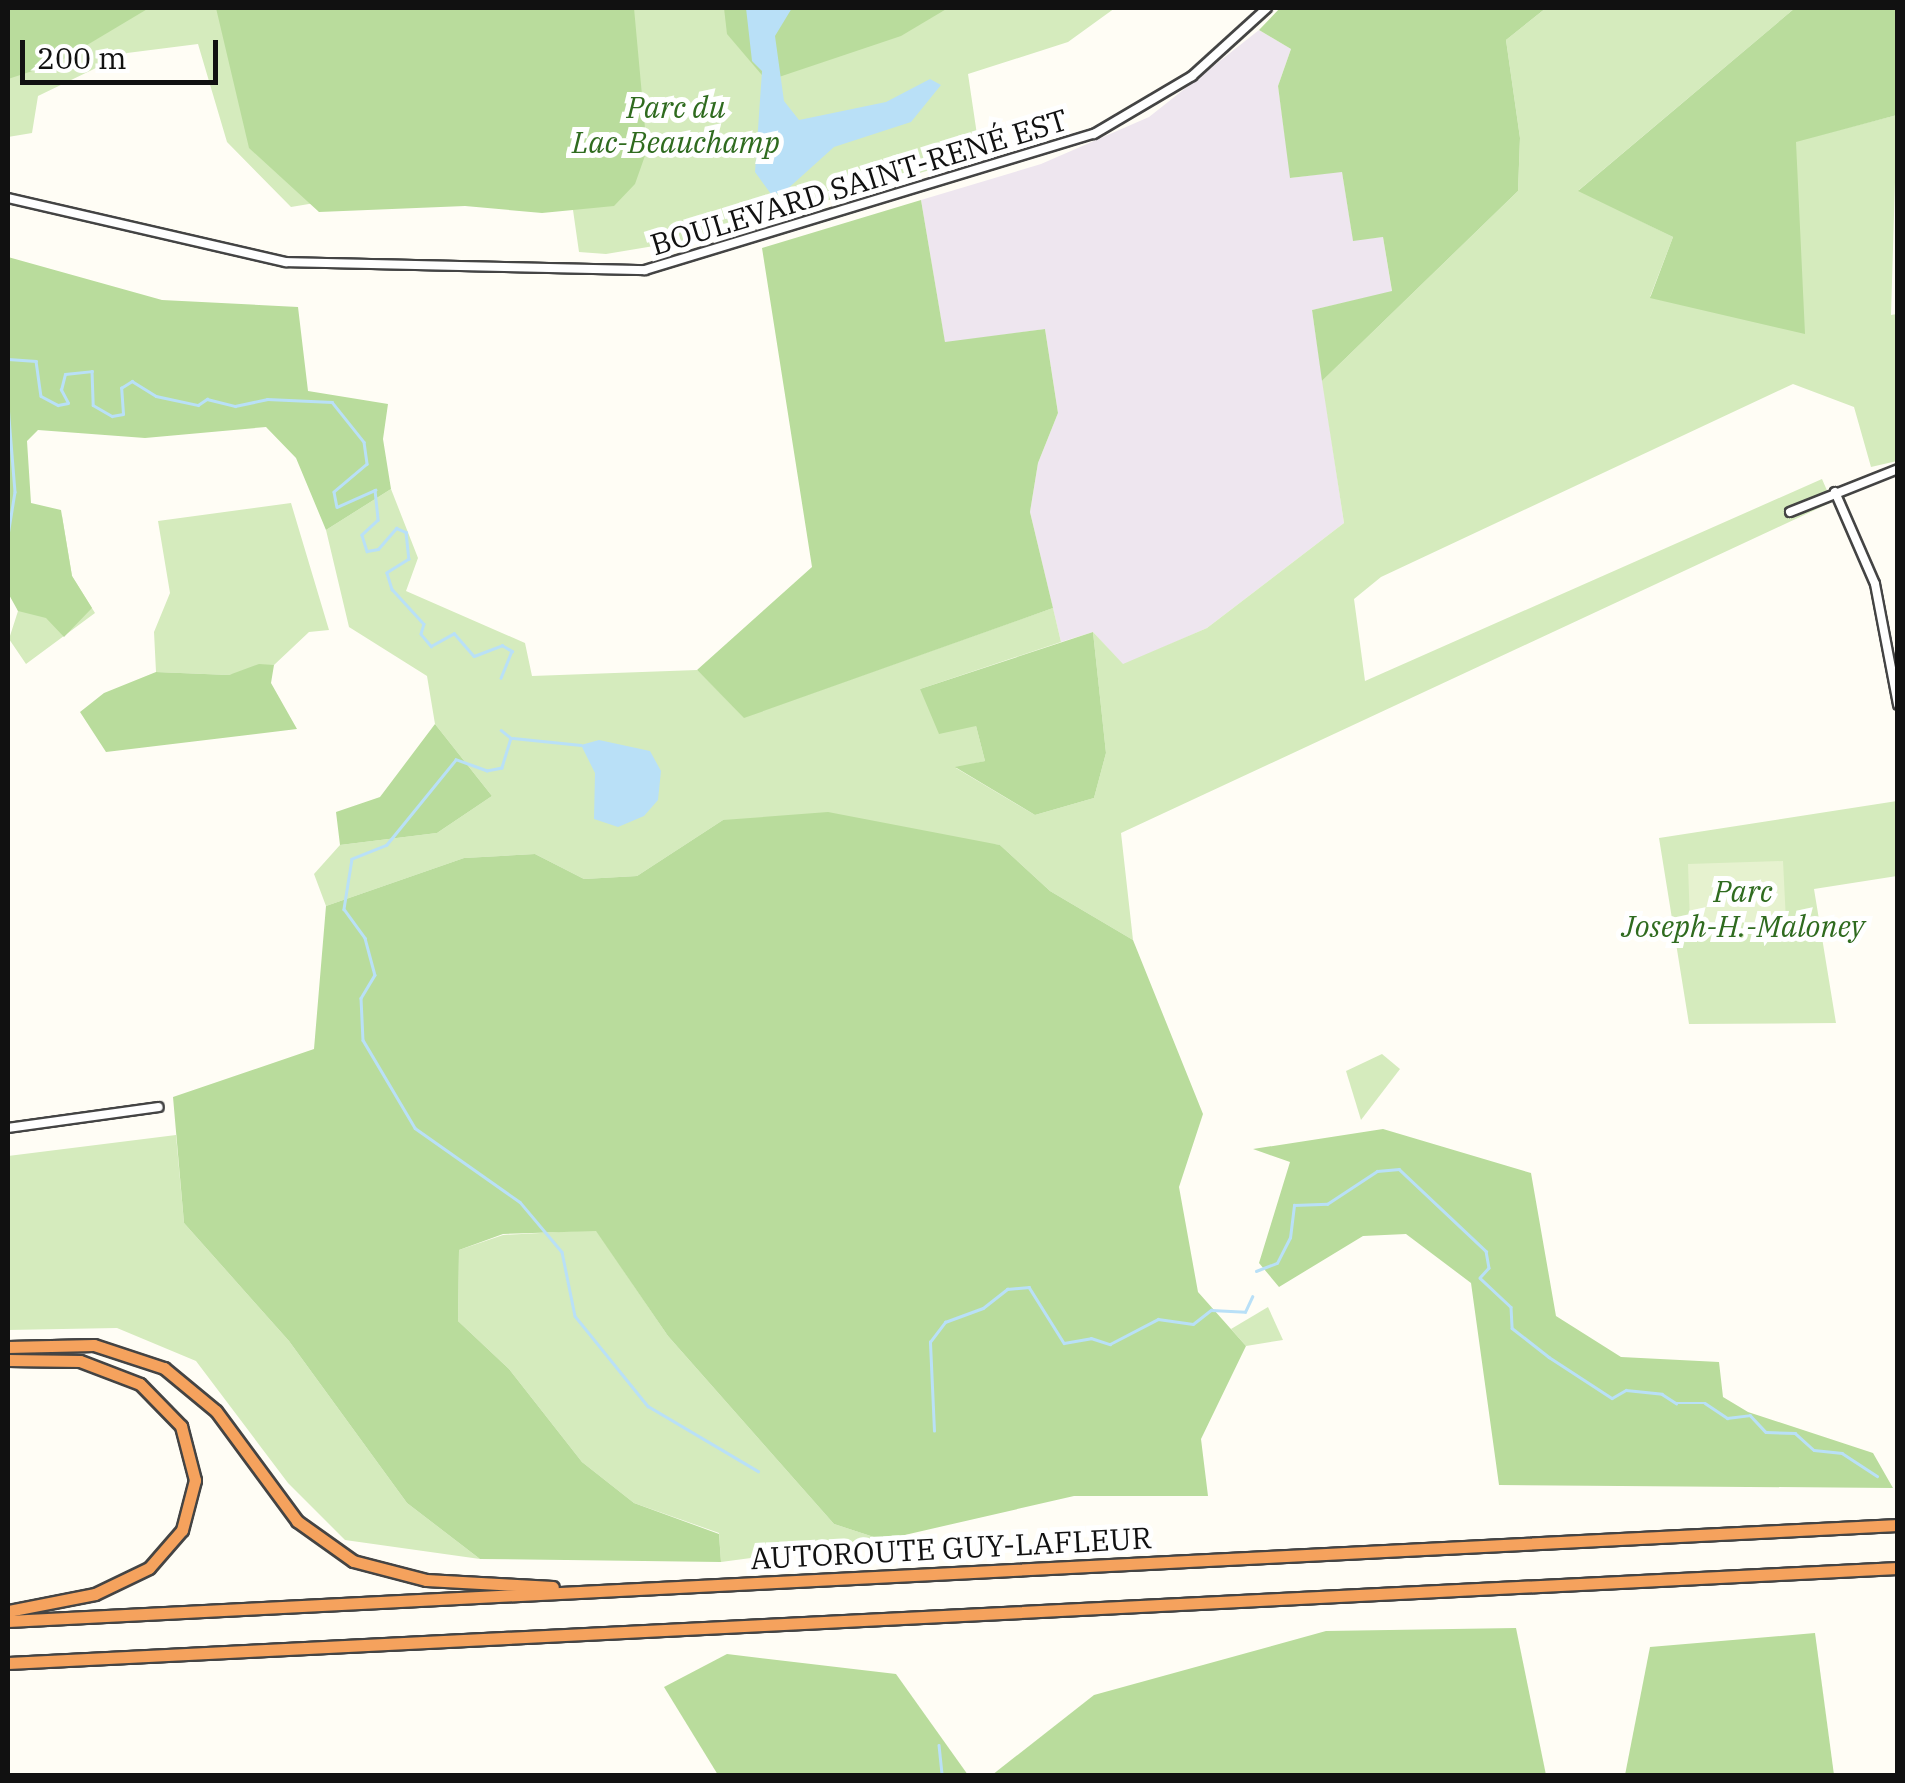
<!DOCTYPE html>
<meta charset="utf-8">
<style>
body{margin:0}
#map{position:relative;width:1905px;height:1783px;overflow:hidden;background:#fffdf5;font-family:"IBM Plex Serif",serif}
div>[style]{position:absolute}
.industrial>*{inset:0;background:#eee6ef}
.green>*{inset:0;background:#d5ebbd}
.forest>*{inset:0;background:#b9dc9c}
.pitch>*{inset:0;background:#e6f2cf}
.water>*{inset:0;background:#b9e0f7}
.stream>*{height:2.5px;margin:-1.25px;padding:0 1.25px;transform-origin:1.25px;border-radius:1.25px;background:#b9e0f7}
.roads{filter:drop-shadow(2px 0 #444) drop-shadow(-2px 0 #444) drop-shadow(0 2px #444) drop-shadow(0 -2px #444)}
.minor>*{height:8px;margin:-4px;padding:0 4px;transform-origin:4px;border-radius:4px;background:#fff}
.highway>*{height:11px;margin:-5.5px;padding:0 5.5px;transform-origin:5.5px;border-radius:5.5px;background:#f5a25d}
span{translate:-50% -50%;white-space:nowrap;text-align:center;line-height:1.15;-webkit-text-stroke:10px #fff;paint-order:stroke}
.park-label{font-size:30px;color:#2f6b1f;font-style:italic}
.street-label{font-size:30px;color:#111}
.frame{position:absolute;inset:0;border:10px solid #111;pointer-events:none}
.scale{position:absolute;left:20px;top:40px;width:198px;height:45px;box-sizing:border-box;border:5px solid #111;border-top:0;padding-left:12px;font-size:30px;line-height:35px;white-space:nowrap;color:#111;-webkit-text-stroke:8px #fff;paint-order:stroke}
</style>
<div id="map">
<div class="industrial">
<div style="clip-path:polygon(1259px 30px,1291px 49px,1278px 86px,1291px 178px,1342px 171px,1353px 240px,1383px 237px,1392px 292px,1312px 310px,1344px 523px,1207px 628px,1123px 665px,1093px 632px,1061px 642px,1030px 512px,1038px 463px,1058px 413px,1045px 329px,945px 343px,921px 200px,1041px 164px,1149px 117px)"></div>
</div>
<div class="green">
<div style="clip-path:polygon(8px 8px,1115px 8px,1068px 42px,968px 74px,980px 155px,702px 238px,606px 254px,579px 252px,566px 161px,291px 207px,227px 142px,198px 44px,127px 53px,38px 96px,32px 133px,8px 137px)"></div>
<div style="clip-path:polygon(1546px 8px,1795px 8px,1579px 190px,1673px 237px,1650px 297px,1796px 141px,1897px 115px,1891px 315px,1897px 314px,1897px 461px,1871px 467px,1854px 407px,1793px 384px,1381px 577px,1354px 599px,1365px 681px,1822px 479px,1832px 502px,1121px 833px,1133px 940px,1050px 891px,1000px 845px,773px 820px,723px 820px,637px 876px,584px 879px,535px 854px,464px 858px,326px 906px,314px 874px,340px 845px,437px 833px,492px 796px,435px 724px,427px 676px,349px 627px,326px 530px,391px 489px,418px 558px,406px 591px,525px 643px,532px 676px,697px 670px,744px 717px,1053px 608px,1061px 642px,920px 689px,976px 726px,985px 761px,956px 768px,1035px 815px,1094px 798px,1106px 753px,1093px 632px,1123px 664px,1207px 628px,1344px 523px,1322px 381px,1518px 191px,1520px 138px,1506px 40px)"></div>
<div style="clip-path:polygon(291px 503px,329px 630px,309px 632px,274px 665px,229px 675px,156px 672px,154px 632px,170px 593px,158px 521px)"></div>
<div style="clip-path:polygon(62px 516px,72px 576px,95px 613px,26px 664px,9px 639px,18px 611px,8px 585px)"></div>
<div style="clip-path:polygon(1897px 801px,1897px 876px,1814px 889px,1836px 1023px,1689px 1024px,1659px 838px)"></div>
<div style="clip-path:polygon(1382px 1054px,1400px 1069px,1361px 1120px,1346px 1071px)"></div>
<div style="clip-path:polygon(176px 1135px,184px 1223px,289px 1341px,407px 1503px,480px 1559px,345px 1540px,288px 1483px,196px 1361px,117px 1328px,8px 1330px,8px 1156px)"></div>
<div style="clip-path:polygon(596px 1230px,668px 1336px,834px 1524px,883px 1540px,721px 1562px,719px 1533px,634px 1503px,582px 1462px,509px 1369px,458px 1321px,459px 1250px,503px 1235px)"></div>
<div style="clip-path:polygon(1268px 1307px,1283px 1340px,1246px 1346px,1231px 1329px)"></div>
</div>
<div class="forest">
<div style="clip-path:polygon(8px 8px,149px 8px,57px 63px,8px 79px)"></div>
<div style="clip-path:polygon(216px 8px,634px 8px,647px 150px,635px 184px,614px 206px,542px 213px,465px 206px,319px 212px,249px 148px)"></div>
<div style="clip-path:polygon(724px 8px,948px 8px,901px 36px,767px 81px,727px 34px)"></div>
<div style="clip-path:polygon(1280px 8px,1546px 8px,1506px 40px,1520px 138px,1518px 191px,1322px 381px,1312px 310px,1392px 291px,1383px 237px,1353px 241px,1342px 172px,1290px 178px,1278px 86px,1291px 49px,1259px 30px)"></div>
<div style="clip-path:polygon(1795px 8px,1898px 8px,1897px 115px,1796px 142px,1805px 334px,1650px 298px,1673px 237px,1578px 191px)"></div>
<div style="clip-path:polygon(921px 200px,945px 342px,1045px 329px,1058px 413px,1038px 463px,1030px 512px,1053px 608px,744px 718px,697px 670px,812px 567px,762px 248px)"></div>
<div style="clip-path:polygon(8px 257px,162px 300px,298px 307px,308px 391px,388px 404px,383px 439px,391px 489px,326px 530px,296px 458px,266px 427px,145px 438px,38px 430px,27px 441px,31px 503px,61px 510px,72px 576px,92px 608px,64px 637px,46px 618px,18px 611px,8px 593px)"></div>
<div style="clip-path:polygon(1093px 632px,1106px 753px,1094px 798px,1035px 815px,955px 767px,985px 761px,976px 726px,939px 734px,920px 689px)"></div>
<div style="clip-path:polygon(259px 664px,274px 665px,271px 683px,297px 729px,106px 752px,80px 712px,104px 693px,156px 672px,229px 675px)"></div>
<div style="clip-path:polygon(435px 724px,492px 796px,437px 833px,340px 845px,336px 812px,380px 797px)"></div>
<div style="clip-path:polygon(828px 812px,1000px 845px,1050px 891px,1133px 940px,1203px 1114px,1179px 1187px,1198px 1292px,1246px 1346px,1201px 1439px,1208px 1496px,1074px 1496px,883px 1540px,834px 1524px,668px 1336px,596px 1231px,503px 1234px,459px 1250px,458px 1321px,509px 1369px,582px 1462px,634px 1503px,719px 1534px,721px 1562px,480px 1559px,407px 1503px,289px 1341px,184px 1223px,173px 1097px,314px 1049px,326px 906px,464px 858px,535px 854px,584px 879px,637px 876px,723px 820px)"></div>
<div style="clip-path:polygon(1383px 1129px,1531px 1173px,1556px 1316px,1621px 1357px,1719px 1362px,1723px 1397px,1748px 1412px,1873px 1453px,1893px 1488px,1499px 1485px,1471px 1283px,1406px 1234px,1363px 1236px,1279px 1287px,1259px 1263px,1290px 1162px,1253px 1149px)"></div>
<div style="clip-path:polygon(1516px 1628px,1546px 1775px,992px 1775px,1094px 1695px,1326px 1631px)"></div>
<div style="clip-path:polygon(1815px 1633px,1834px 1775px,1625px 1775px,1650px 1647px)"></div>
<div style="clip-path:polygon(727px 1654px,896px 1674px,968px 1775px,718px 1775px,664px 1687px)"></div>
</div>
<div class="pitch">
<div style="clip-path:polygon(1783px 861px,1786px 921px,1690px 925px,1688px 864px)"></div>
</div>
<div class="water">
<div style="clip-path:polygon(746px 8px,792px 8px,775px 36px,784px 101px,799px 120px,886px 102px,930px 79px,941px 85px,911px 122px,834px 147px,783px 193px,771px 194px,755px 172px,762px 71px,752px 61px)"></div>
<div style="clip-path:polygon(599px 740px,650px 751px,661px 771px,658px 800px,644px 816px,618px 827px,594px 819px,595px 773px,581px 745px)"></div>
</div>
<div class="stream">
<div style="left:8px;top:359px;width:28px;rotate:4deg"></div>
<div style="left:36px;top:361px;width:35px;rotate:82deg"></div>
<div style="left:41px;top:396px;width:19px;rotate:28deg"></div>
<div style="left:58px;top:405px;width:10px;rotate:-11deg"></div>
<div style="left:68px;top:403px;width:15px;rotate:-118deg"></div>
<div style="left:61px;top:390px;width:16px;rotate:-76deg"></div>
<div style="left:65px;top:374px;width:27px;rotate:-6deg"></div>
<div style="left:92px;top:371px;width:34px;rotate:88deg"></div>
<div style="left:93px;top:405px;width:22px;rotate:30deg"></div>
<div style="left:112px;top:416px;width:11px;rotate:-10deg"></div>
<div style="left:123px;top:414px;width:26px;rotate:-94deg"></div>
<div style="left:121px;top:388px;width:13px;rotate:-32deg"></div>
<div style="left:132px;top:381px;width:28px;rotate:32deg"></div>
<div style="left:156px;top:396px;width:43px;rotate:12.1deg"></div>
<div style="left:198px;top:405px;width:11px;rotate:-34deg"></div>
<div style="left:207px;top:399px;width:29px;rotate:14deg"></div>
<div style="left:235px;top:406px;width:33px;rotate:-12deg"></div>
<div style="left:267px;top:399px;width:65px;rotate:2.6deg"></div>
<div style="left:332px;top:402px;width:51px;rotate:51.3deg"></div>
<div style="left:364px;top:442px;width:22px;rotate:82deg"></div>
<div style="left:367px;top:464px;width:43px;rotate:139.7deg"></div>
<div style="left:334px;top:492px;width:15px;rotate:79deg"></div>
<div style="left:337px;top:507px;width:42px;rotate:-24.1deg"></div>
<div style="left:375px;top:490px;width:30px;rotate:84deg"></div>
<div style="left:378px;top:520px;width:22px;rotate:137deg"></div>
<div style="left:362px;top:535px;width:17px;rotate:73deg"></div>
<div style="left:367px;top:551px;width:11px;rotate:-10deg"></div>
<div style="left:378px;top:549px;width:28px;rotate:-49deg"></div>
<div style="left:396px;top:528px;width:11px;rotate:22deg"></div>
<div style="left:406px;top:532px;width:27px;rotate:84deg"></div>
<div style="left:409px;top:559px;width:26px;rotate:148deg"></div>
<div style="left:387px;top:573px;width:17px;rotate:73deg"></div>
<div style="left:392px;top:589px;width:47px;rotate:47.6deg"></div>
<div style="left:424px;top:624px;width:10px;rotate:107deg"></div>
<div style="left:421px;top:634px;width:16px;rotate:50deg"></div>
<div style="left:431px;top:646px;width:26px;rotate:-29deg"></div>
<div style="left:454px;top:633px;width:30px;rotate:49deg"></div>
<div style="left:474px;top:656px;width:30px;rotate:-21deg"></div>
<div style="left:502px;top:645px;width:12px;rotate:31deg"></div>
<div style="left:512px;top:651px;width:29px;rotate:112deg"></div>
<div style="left:8px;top:405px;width:87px;rotate:85.4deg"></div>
<div style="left:15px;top:492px;width:44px;rotate:99.2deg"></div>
<div style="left:501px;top:730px;width:13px;rotate:39deg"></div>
<div style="left:511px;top:738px;width:31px;rotate:107deg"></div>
<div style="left:502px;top:768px;width:15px;rotate:169deg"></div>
<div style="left:487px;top:771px;width:33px;rotate:-160deg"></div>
<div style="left:456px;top:760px;width:109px;rotate:129.1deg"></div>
<div style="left:387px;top:845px;width:38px;rotate:158deg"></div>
<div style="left:352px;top:859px;width:51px;rotate:99.1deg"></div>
<div style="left:344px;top:909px;width:36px;rotate:54deg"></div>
<div style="left:365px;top:938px;width:38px;rotate:75deg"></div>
<div style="left:375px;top:975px;width:27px;rotate:121deg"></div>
<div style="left:361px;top:998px;width:42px;rotate:87.3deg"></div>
<div style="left:363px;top:1040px;width:102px;rotate:59.4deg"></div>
<div style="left:415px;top:1128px;width:128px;rotate:35.2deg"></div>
<div style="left:520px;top:1202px;width:65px;rotate:50deg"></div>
<div style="left:562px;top:1252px;width:65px;rotate:78.5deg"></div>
<div style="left:575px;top:1316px;width:116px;rotate:51deg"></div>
<div style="left:648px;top:1406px;width:128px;rotate:30.6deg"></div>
<div style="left:513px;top:738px;width:68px;rotate:5.9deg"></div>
<div style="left:1256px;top:1271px;width:22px;rotate:-21deg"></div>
<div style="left:1277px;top:1263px;width:28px;rotate:-63deg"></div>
<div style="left:1290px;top:1238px;width:33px;rotate:-83deg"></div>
<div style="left:1294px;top:1205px;width:33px;rotate:-2deg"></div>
<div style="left:1327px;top:1204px;width:60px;rotate:-33.4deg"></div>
<div style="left:1377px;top:1171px;width:22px;rotate:-5deg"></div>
<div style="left:1399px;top:1169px;width:120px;rotate:43.3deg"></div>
<div style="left:1486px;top:1251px;width:17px;rotate:80deg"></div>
<div style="left:1489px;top:1268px;width:13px;rotate:132deg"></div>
<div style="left:1480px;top:1278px;width:42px;rotate:43.1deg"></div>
<div style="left:1511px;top:1307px;width:21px;rotate:87deg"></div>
<div style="left:1512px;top:1328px;width:47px;rotate:38.1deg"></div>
<div style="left:1549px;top:1357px;width:75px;rotate:33.1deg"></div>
<div style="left:1612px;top:1398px;width:16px;rotate:-30deg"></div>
<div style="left:1626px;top:1390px;width:36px;rotate:6deg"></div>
<div style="left:1662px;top:1394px;width:17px;rotate:33deg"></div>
<div style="left:1676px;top:1403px;width:29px"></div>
<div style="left:1705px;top:1403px;width:27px;rotate:34deg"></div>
<div style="left:1727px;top:1418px;width:23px;rotate:-7deg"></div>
<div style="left:1750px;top:1415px;width:23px;rotate:47deg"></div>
<div style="left:1766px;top:1432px;width:29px;rotate:2deg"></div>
<div style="left:1795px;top:1433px;width:25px;rotate:42deg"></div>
<div style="left:1814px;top:1450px;width:28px;rotate:6deg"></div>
<div style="left:1842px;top:1453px;width:42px;rotate:33.3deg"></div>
<div style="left:934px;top:1431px;width:89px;rotate:-92.6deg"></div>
<div style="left:930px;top:1342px;width:25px;rotate:-53deg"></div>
<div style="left:945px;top:1322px;width:40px;rotate:-20.2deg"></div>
<div style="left:983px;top:1308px;width:31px;rotate:-38deg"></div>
<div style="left:1007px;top:1289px;width:22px;rotate:-5deg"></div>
<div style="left:1029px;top:1287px;width:66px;rotate:58deg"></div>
<div style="left:1064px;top:1343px;width:27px;rotate:-10deg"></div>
<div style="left:1091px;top:1338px;width:20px;rotate:18deg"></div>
<div style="left:1110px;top:1344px;width:54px;rotate:-27.5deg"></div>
<div style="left:1158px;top:1319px;width:35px;rotate:8deg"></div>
<div style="left:1193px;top:1324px;width:23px;rotate:-38deg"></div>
<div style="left:1211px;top:1310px;width:34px;rotate:3deg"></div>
<div style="left:1245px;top:1312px;width:17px;rotate:-65deg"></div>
<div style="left:939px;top:1745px;width:31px;rotate:84deg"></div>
</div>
<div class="roads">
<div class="minor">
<div style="left:8px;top:198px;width:285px;rotate:13deg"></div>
<div style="left:286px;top:262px;width:359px;rotate:1.3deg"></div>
<div style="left:645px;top:270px;width:469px;rotate:-16.9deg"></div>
<div style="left:1094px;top:134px;width:114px;rotate:-30.6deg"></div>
<div style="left:1192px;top:76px;width:101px;rotate:-42.2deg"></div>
<div style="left:1835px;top:492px;width:100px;rotate:66.5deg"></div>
<div style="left:1875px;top:584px;width:123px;rotate:79.2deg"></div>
<div style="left:1790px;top:512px;width:116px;rotate:-21.7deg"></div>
<div style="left:8px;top:1128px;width:152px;rotate:-7.9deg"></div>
</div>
<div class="highway">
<div style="left:8px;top:1347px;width:86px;rotate:-1.3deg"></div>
<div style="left:94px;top:1345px;width:74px;rotate:18.2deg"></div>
<div style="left:164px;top:1368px;width:67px;rotate:39.6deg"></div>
<div style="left:216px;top:1411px;width:137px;rotate:53.6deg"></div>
<div style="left:297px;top:1521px;width:69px;rotate:35.5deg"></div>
<div style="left:353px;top:1561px;width:75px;rotate:14.6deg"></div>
<div style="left:426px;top:1580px;width:127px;rotate:3.2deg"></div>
<div style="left:8px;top:1360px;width:72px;rotate:0.8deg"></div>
<div style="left:80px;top:1361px;width:64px;rotate:21deg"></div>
<div style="left:140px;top:1384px;width:59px;rotate:45.7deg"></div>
<div style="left:181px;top:1426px;width:56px;rotate:75.5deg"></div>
<div style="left:195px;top:1480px;width:52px;rotate:104.6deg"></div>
<div style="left:182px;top:1530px;width:50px;rotate:131deg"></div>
<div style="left:149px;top:1568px;width:60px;rotate:154.3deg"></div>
<div style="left:95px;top:1594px;width:89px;rotate:168.9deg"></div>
<div style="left:8px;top:1621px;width:1892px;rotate:-2.91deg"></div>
<div style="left:8px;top:1663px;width:1892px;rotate:-2.88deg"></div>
</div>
</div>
<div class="park-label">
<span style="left:676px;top:124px">Parc du<br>Lac-Beauchamp</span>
<span style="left:1743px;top:908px">Parc<br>Joseph-H.-Maloney</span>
</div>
<div class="street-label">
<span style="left:859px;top:182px;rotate:-17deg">BOULEVARD SAINT-RENÉ EST</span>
<span style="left:951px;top:1548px;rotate:-3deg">AUTOROUTE GUY-LAFLEUR</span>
</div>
<div class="frame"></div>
<div class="scale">200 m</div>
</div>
